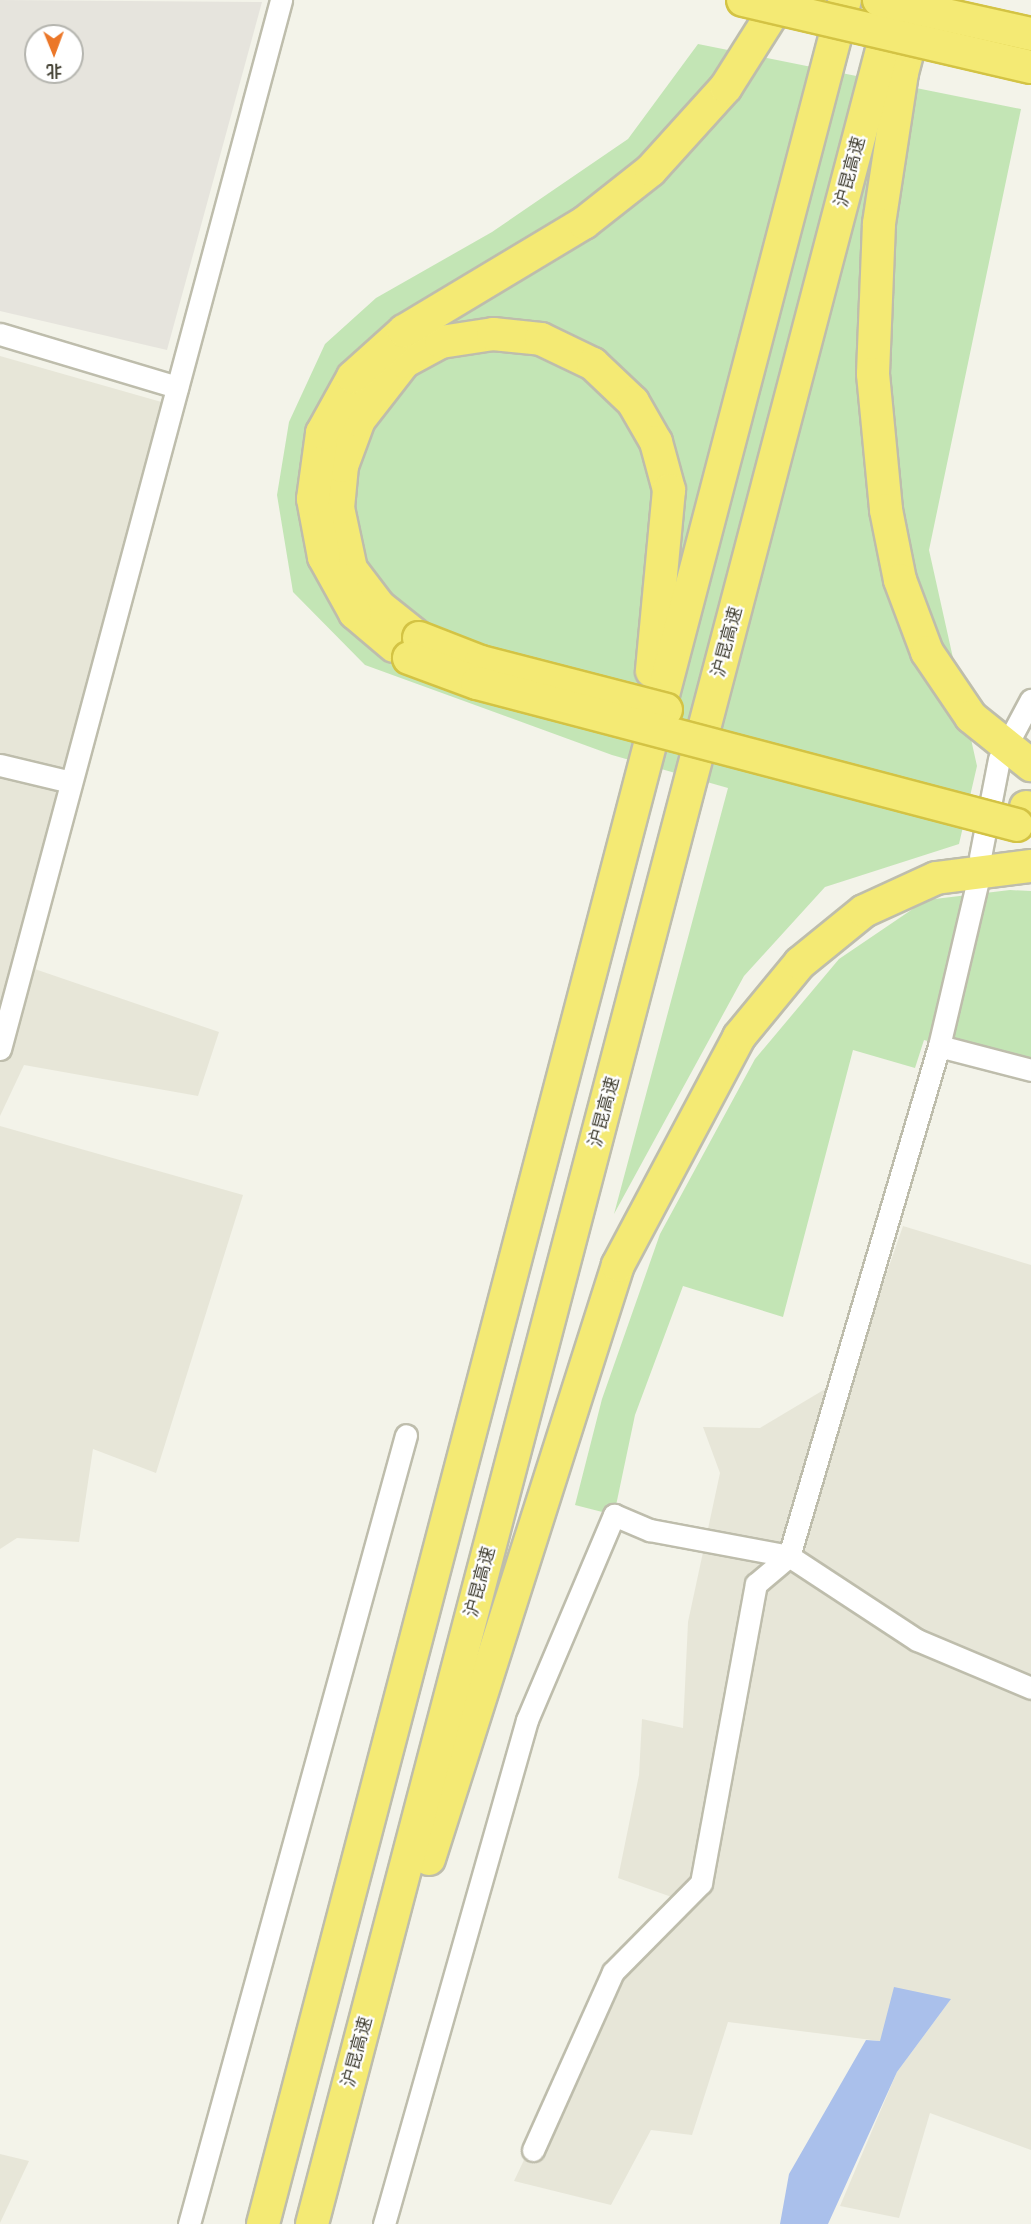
<!DOCTYPE html>
<meta charset="utf-8">
<style>
body{margin:0}
#map{position:relative;width:1031px;height:2224px;overflow:hidden;background:#f3f3e9;font-family:"Roboto Condensed","Noto Sans SC",sans-serif}
div>[style]{position:absolute}
.residential>*{inset:0;background:#e7e6d8}
.industrial>*{inset:0;background:#e6e4dd}
.green>*{inset:0;background:#c3e5b5}
.water>*{inset:0;background:#aac0eb}
.roads{filter:drop-shadow(2px 0 #bebdac) drop-shadow(-2px 0 #bebdac) drop-shadow(0 2px #bebdac) drop-shadow(0 -2px #bebdac)}
.minor>*{height:21px;margin:-10.5px;padding:0 10.5px;transform-origin:10.5px;border-radius:10.5px;background:#fff}
.highway>*{height:32px;margin:-16px;padding:0 16px;transform-origin:16px;border-radius:16px;background:#f4ea74}
.bridges{filter:drop-shadow(2px 0 #d3c344) drop-shadow(-2px 0 #d3c344) drop-shadow(0 2px #d3c344) drop-shadow(0 -2px #d3c344)}
.highway-bridge>*{height:32px;margin:-16px;padding:0 16px;transform-origin:16px;border-radius:16px;background:#f4ea74}
span{translate:-50% -50%;white-space:nowrap;text-align:center;line-height:1.15;-webkit-text-stroke:4.5px #fff;paint-order:stroke}
.street-label{font-size:18px;color:#474538}
.north{position:absolute;left:24px;top:24px;width:60px;height:60px;box-sizing:border-box;background:#fff;border:2px solid #b5b5af;border-radius:50%;rotate:179deg;font-size:16px;font-weight:700;line-height:24px;text-align:center;color:#474538}
.north::after{content:'';display:block;margin:auto;width:21px;height:27px;background:#eb7729;clip-path:polygon(50% 0,100% 100%,50% 72%,0 100%)}
</style>
<div id="map">
<div class="residential">
<div style="clip-path:polygon(0 356px,172px 405px,23px 965px,219px 1032px,198px 1096px,24px 1065px,0 1116px)"></div>
<div style="clip-path:polygon(0 1126px,243px 1195px,156px 1473px,93px 1449px,79px 1542px,17px 1538px,0 1549px)"></div>
<div style="clip-path:polygon(903px 1226px,1031px 1265px,1031px 2150px,930px 2113px,899px 2218px,840px 2206px,897px 2072px,951px 1999px,880px 2041px,728px 2022px,692px 2135px,651px 2130px,611px 2205px,514px 2181px,613px 1972px,683px 1901px,618px 1878px,639px 1775px,642px 1719px,683px 1728px,688px 1622px,720px 1473px,703px 1427px,760px 1428px,852px 1373px)"></div>
<div style="clip-path:polygon(0 2154px,29px 2161px,0 2223px)"></div>
</div>
<div class="industrial">
<div style="clip-path:polygon(evenodd,0 0,262px 2px,167px 350px,0 311px,0 0,36px 36px,72px 36px,72px 72px,36px 72px,36px 36px)"></div>
</div>
<div class="green">
<div style="clip-path:polygon(698px 44px,1021px 109px,929px 550px,977px 766px,959px 844px,825px 887px,744px 976px,614px 1214px,728px 788px,612px 755px,365px 665px,293px 592px,277px 495px,289px 422px,325px 344px,376px 298px,492px 232px,628px 139px)"></div>
<div style="clip-path:polygon(1010px 890px,1031px 891px,1031px 1068px,924px 1040px,915px 1068px,853px 1050px,783px 1317px,683px 1286px,635px 1415px,614px 1515px,575px 1505px,602px 1399px,660px 1234px,755px 1059px,839px 959px,926px 900px)"></div>
</div>
<div class="water">
<div style="clip-path:polygon(894px 1987px,951px 1999px,897px 2072px,828px 2224px,780px 2224px,789px 2174px,866px 2040px,880px 2041px)"></div>
</div>
<div class="roads">
<div class="minor">
<div style="left:0;top:334px;width:185px;rotate:16.7deg"></div>
<div style="left:1012px;top:735px;width:40px;rotate:-62deg"></div>
<div style="left:0;top:765px;width:73px;rotate:13.5deg"></div>
<div style="left:980px;top:857px;width:100px;rotate:-79deg"></div>
<div style="left:977px;top:884px;width:166px;rotate:103.2deg"></div>
<div style="left:939px;top:1046px;width:95px;rotate:14.6deg"></div>
<div style="left:0;top:1049px;width:1086px;rotate:-75deg"></div>
<div style="left:533px;top:2150px;width:195px;rotate:-65.8deg"></div>
<div style="left:613px;top:1972px;width:125px;rotate:-45.3deg"></div>
<div style="left:701px;top:1883px;width:304px;rotate:-79.6deg"></div>
<div style="left:756px;top:1584px;width:43px;rotate:-40.3deg"></div>
<div style="left:789px;top:1556px;width:532px;rotate:-73.61deg"></div>
<div style="left:189px;top:2224px;width:818px;rotate:-74.62deg"></div>
<div style="left:384px;top:2224px;width:524px;rotate:-74.16deg"></div>
<div style="left:527px;top:1720px;width:223px;rotate:-67deg"></div>
<div style="left:614px;top:1515px;width:39px;rotate:23deg"></div>
<div style="left:650px;top:1530px;width:141px;rotate:10.6deg"></div>
<div style="left:789px;top:1556px;width:153px;rotate:33.3deg"></div>
<div style="left:917px;top:1640px;width:124px;rotate:22.8deg"></div>
</div>
<div class="highway">
<div style="left:918px;top:12px;width:63px;rotate:104.7deg"></div>
<div style="left:902px;top:73px;width:153px;rotate:98.7deg"></div>
<div style="left:879px;top:224px;width:150px;rotate:92.3deg"></div>
<div style="left:873px;top:374px;width:137px;rotate:84.5deg"></div>
<div style="left:886px;top:510px;width:71px;rotate:78.7deg"></div>
<div style="left:900px;top:580px;width:77px;rotate:69.4deg"></div>
<div style="left:927px;top:652px;width:78px;rotate:55.9deg"></div>
<div style="left:971px;top:717px;width:77px;rotate:38.7deg"></div>
<div style="left:419px;top:638px;width:51px;rotate:-141.3deg"></div>
<div style="left:379px;top:606px;width:46px;rotate:-127.1deg"></div>
<div style="left:351px;top:569px;width:62px;rotate:-102deg"></div>
<div style="left:338px;top:508px;width:42px;rotate:-84.6deg"></div>
<div style="left:342px;top:466px;width:49px;rotate:-69.7deg"></div>
<div style="left:359px;top:420px;width:73px;rotate:-52.2deg"></div>
<div style="left:404px;top:362px;width:42px;rotate:-28.4deg"></div>
<div style="left:441px;top:342px;width:53px;rotate:-8.7deg"></div>
<div style="left:493px;top:334px;width:48px;rotate:5.9deg"></div>
<div style="left:541px;top:339px;width:58px;rotate:25.7deg"></div>
<div style="left:593px;top:364px;width:55px;rotate:43.5deg"></div>
<div style="left:633px;top:402px;width:46px;rotate:60.1deg"></div>
<div style="left:656px;top:442px;width:50px;rotate:74.8deg"></div>
<div style="left:669px;top:490px;width:182px;rotate:95.4deg"></div>
<div style="left:394px;top:646px;width:51px;rotate:-139.8deg"></div>
<div style="left:355px;top:613px;width:64px;rotate:-119deg"></div>
<div style="left:324px;top:557px;width:59px;rotate:-100.7deg"></div>
<div style="left:313px;top:499px;width:67px;rotate:-82.2deg"></div>
<div style="left:322px;top:433px;width:64px;rotate:-61deg"></div>
<div style="left:353px;top:377px;width:69px;rotate:-42deg"></div>
<div style="left:404px;top:331px;width:210px;rotate:-31deg"></div>
<div style="left:584px;top:223px;width:85px;rotate:-38.3deg"></div>
<div style="left:651px;top:170px;width:112px;rotate:-47.9deg"></div>
<div style="left:726px;top:87px;width:103px;rotate:-57.7deg"></div>
<div style="left:1026px;top:807px;width:5px;rotate:11deg"></div>
<div style="left:429px;top:1859px;width:623px;rotate:-72.35deg"></div>
<div style="left:618px;top:1265px;width:258px;rotate:-62deg"></div>
<div style="left:739px;top:1037px;width:96px;rotate:-50.5deg"></div>
<div style="left:800px;top:963px;width:82px;rotate:-39.1deg"></div>
<div style="left:864px;top:911px;width:79px;rotate:-24.6deg"></div>
<div style="left:936px;top:878px;width:96px;rotate:-7.2deg"></div>
<div style="left:263px;top:2224px;width:2299px;rotate:-75.34deg"></div>
<div style="left:312px;top:2224px;width:2291px;rotate:-75.31deg"></div>
</div>
</div>
<div class="bridges">
<div class="highway-bridge">
<div style="left:743px;top:0;width:296px;rotate:13.1deg"></div>
<div style="left:879px;top:0;width:156px;rotate:12.6deg"></div>
<div style="left:419px;top:638px;width:66px;rotate:21.2deg"></div>
<div style="left:481px;top:662px;width:191px;rotate:14.5deg"></div>
<div style="left:409px;top:658px;width:72px;rotate:20.2deg"></div>
<div style="left:477px;top:683px;width:558px;rotate:14.73deg"></div>
</div>
</div>
<div class="street-label">
<span style="left:850px;top:172px;rotate:-75deg">沪昆高速</span>
<span style="left:727px;top:642px;rotate:-75deg">沪昆高速</span>
<span style="left:604px;top:1112px;rotate:-75deg">沪昆高速</span>
<span style="left:480px;top:1582px;rotate:-75deg">沪昆高速</span>
<span style="left:357px;top:2052px;rotate:-75deg">沪昆高速</span>
</div>
<div class="north">北</div>
</div>
